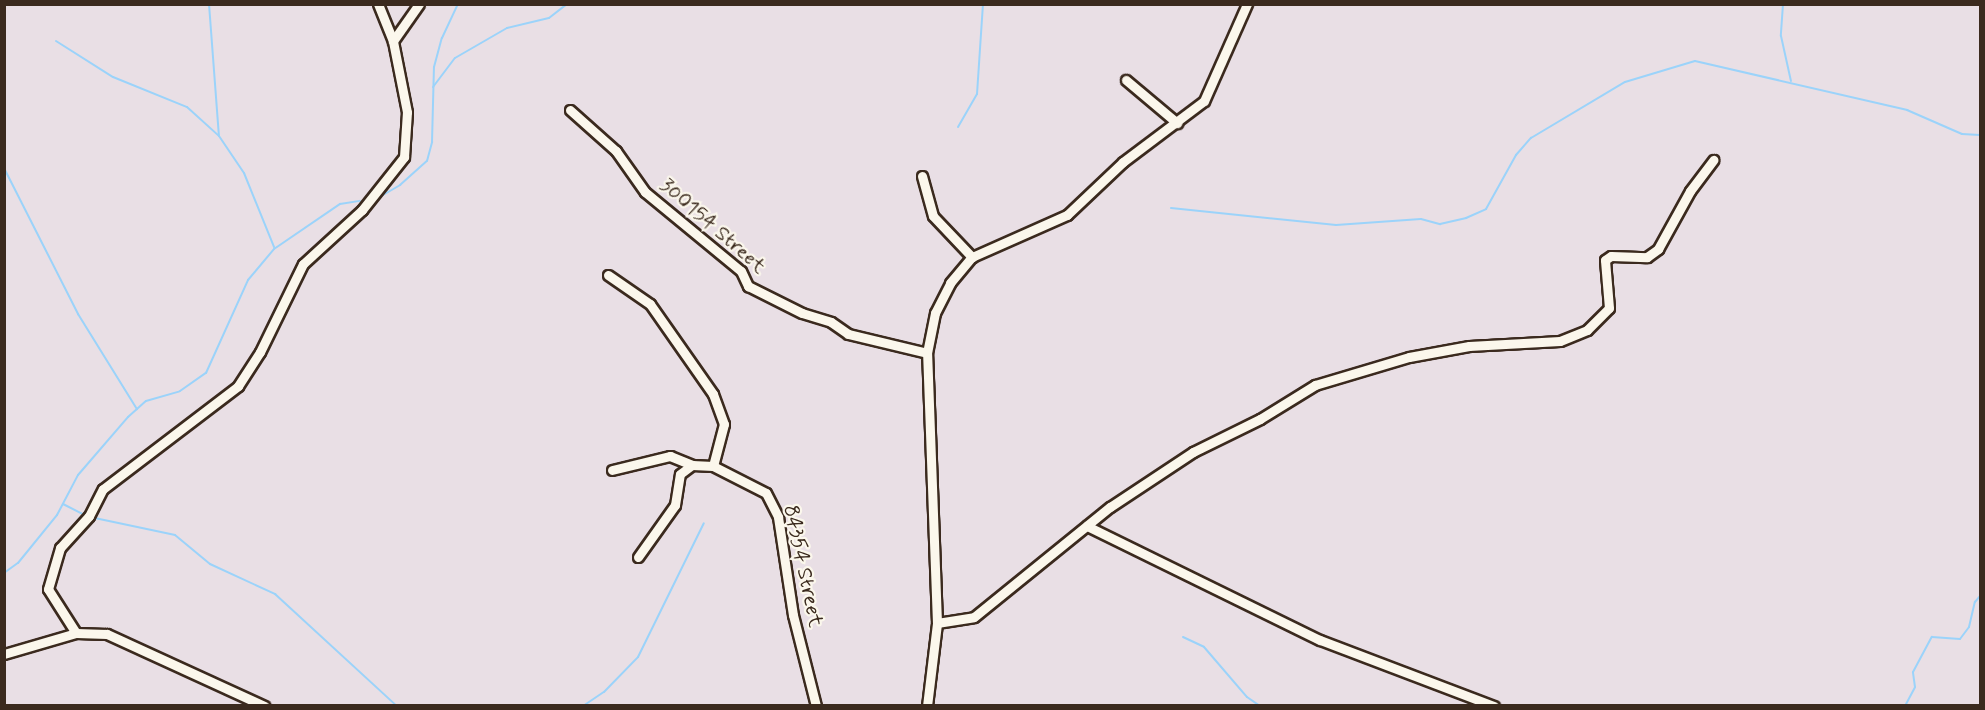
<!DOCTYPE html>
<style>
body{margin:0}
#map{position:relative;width:1985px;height:710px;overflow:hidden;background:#e9dfe5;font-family:Mynerve,sans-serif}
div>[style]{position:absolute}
.stream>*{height:2px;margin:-1px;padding:0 1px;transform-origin:1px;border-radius:1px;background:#9bd3fa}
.roads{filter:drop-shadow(2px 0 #3b2a1e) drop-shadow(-2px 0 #3b2a1e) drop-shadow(0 2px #3b2a1e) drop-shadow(0 -2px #3b2a1e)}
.minor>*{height:9px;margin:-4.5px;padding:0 4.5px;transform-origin:4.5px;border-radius:4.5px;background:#fbf7ec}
span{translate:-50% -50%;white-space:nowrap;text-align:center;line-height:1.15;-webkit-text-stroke:4.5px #fbf7ec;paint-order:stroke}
.street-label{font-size:21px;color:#3b2a1e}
.frame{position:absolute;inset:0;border:6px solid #3b2a1e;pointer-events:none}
</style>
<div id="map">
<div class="stream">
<div style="left:209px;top:4px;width:132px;rotate:85.7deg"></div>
<div style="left:1783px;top:4px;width:32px;rotate:94deg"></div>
<div style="left:1781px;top:36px;width:46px;rotate:77.5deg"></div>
<div style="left:56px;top:41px;width:67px;rotate:32.3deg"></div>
<div style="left:113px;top:77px;width:80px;rotate:22.1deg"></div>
<div style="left:187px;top:107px;width:43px;rotate:42.2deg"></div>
<div style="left:219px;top:136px;width:45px;rotate:56deg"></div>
<div style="left:244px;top:173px;width:80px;rotate:67.9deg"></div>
<div style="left:433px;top:87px;width:36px;rotate:-53deg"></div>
<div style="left:455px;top:58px;width:60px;rotate:-30deg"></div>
<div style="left:507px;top:28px;width:43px;rotate:-13.4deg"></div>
<div style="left:549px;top:18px;width:23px;rotate:-38deg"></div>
<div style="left:958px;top:127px;width:38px;rotate:-60deg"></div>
<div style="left:977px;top:94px;width:90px;rotate:-86.2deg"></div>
<div style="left:4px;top:168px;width:164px;rotate:63.1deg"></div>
<div style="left:78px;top:314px;width:112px;rotate:58.2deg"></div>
<div style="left:376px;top:199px;width:28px;rotate:-30deg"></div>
<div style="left:400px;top:185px;width:36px;rotate:-42deg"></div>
<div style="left:427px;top:161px;width:20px;rotate:-75deg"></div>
<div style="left:432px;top:142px;width:75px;rotate:-88.5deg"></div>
<div style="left:434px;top:67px;width:30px;rotate:-75deg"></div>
<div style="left:442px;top:38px;width:38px;rotate:-65deg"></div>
<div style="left:1171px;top:208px;width:166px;rotate:5.9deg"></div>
<div style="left:1336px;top:225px;width:85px;rotate:-4deg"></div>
<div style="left:1421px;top:219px;width:20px;rotate:15deg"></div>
<div style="left:1440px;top:224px;width:27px;rotate:-13deg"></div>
<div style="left:1466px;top:218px;width:22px;rotate:-24deg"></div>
<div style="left:1486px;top:209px;width:62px;rotate:-60.9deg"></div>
<div style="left:1516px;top:155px;width:23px;rotate:-49deg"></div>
<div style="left:1531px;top:138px;width:109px;rotate:-30.8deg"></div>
<div style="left:1625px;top:82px;width:73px;rotate:-16.7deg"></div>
<div style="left:1695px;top:61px;width:218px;rotate:13deg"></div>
<div style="left:1907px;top:110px;width:60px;rotate:23.6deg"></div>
<div style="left:1962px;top:134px;width:18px;rotate:3deg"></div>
<div style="left:63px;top:504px;width:25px;rotate:27deg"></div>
<div style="left:90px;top:517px;width:87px;rotate:12deg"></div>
<div style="left:175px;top:535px;width:45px;rotate:39.6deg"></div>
<div style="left:210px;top:564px;width:72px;rotate:24.8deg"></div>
<div style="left:275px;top:594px;width:166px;rotate:42.6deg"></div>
<div style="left:4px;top:573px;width:17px;rotate:-36deg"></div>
<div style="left:18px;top:563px;width:62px;rotate:-50.9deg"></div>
<div style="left:57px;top:515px;width:45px;rotate:-62.3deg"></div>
<div style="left:78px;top:475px;width:77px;rotate:-49.2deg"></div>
<div style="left:128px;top:417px;width:24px;rotate:-42deg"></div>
<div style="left:146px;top:401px;width:35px;rotate:-16deg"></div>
<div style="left:180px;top:391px;width:32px;rotate:-35deg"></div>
<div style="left:206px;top:373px;width:102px;rotate:-65.7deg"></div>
<div style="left:248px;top:280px;width:40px;rotate:-50deg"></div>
<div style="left:274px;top:249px;width:80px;rotate:-34.3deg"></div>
<div style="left:340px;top:204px;width:20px;rotate:-9deg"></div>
<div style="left:1183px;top:637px;width:23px;rotate:25deg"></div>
<div style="left:1204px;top:647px;width:66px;rotate:49.3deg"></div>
<div style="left:1247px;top:697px;width:16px;rotate:35deg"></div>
<div style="left:583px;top:706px;width:25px;rotate:-34deg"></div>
<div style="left:604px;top:692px;width:49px;rotate:-45.8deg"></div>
<div style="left:638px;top:657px;width:149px;rotate:-63.8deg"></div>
<div style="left:1303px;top:706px;width:6px"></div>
<div style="left:1905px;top:706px;width:21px;rotate:-62deg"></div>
<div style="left:1915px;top:687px;width:15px;rotate:-98deg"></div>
<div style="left:1913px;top:672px;width:40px;rotate:-62deg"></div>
<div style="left:1932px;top:637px;width:28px;rotate:4deg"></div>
<div style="left:1960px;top:639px;width:15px;rotate:-53deg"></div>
<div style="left:1969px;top:627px;width:26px;rotate:-77deg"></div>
<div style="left:1975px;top:602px;width:8px;rotate:-50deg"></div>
</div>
<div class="roads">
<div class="minor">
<div style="left:393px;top:41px;width:45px;rotate:-54.9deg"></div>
<div style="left:1126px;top:80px;width:67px;rotate:40.1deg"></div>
<div style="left:570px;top:110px;width:62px;rotate:41.7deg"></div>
<div style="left:616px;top:151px;width:50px;rotate:54.7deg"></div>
<div style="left:645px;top:192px;width:124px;rotate:39.5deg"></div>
<div style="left:741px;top:271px;width:17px;rotate:65deg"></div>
<div style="left:748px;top:286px;width:60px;rotate:26.6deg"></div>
<div style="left:802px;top:313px;width:30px;rotate:17deg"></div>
<div style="left:831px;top:322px;width:21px;rotate:35deg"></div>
<div style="left:848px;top:334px;width:81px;rotate:13.5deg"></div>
<div style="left:922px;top:176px;width:41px;rotate:74.6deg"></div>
<div style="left:933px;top:216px;width:57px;rotate:46.4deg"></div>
<div style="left:608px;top:275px;width:51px;rotate:34.6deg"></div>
<div style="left:650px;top:304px;width:110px;rotate:55deg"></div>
<div style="left:713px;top:394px;width:32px;rotate:70deg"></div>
<div style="left:724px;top:424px;width:43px;rotate:104.7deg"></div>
<div style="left:612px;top:470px;width:60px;rotate:-13.6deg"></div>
<div style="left:670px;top:456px;width:24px;rotate:22deg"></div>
<div style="left:692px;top:465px;width:21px;rotate:3deg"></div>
<div style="left:713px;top:466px;width:59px;rotate:27deg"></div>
<div style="left:766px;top:493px;width:27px;rotate:63deg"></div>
<div style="left:778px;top:517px;width:99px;rotate:81.3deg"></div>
<div style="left:793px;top:615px;width:94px;rotate:75.8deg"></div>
<div style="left:1087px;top:526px;width:259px;rotate:26.1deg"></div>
<div style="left:1320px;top:640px;width:186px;rotate:20.8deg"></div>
<div style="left:638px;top:557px;width:64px;rotate:-54.6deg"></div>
<div style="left:675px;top:505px;width:31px;rotate:-81deg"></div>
<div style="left:680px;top:474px;width:15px;rotate:-37deg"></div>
<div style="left:937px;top:623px;width:37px;rotate:-9deg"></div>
<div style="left:974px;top:617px;width:175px;rotate:-39deg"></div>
<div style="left:1110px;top:507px;width:100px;rotate:-33.5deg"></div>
<div style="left:1193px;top:452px;width:75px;rotate:-26.2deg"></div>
<div style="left:1260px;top:419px;width:65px;rotate:-31.7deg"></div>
<div style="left:1315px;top:385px;width:98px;rotate:-16.6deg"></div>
<div style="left:1409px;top:357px;width:61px;rotate:-10.4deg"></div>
<div style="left:1469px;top:346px;width:91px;rotate:-3.1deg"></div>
<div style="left:1560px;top:341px;width:29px;rotate:-22deg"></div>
<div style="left:1587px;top:330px;width:31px;rotate:-45deg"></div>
<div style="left:1609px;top:308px;width:48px;rotate:-94.8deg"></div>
<div style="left:1605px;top:260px;width:7px;rotate:-34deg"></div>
<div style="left:1611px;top:256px;width:36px;rotate:2deg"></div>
<div style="left:1647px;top:257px;width:14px;rotate:-36deg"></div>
<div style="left:1658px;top:249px;width:66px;rotate:-61.1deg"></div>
<div style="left:1690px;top:191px;width:39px;rotate:-53deg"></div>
<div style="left:76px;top:633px;width:52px;rotate:-122.5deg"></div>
<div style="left:48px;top:589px;width:43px;rotate:-73.7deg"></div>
<div style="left:60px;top:548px;width:43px;rotate:-47.8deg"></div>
<div style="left:89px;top:516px;width:30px;rotate:-63deg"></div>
<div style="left:103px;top:489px;width:170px;rotate:-37.3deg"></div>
<div style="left:238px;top:386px;width:40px;rotate:-57.1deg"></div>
<div style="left:260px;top:352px;width:98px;rotate:-64deg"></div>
<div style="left:303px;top:264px;width:80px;rotate:-42.5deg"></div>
<div style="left:362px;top:210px;width:68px;rotate:-51.6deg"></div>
<div style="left:404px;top:157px;width:45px;rotate:-86.2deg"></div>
<div style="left:407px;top:112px;width:72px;rotate:-101.2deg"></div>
<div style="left:393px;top:41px;width:40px;rotate:-112deg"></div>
<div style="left:4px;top:654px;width:75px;rotate:-16.3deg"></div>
<div style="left:76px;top:633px;width:31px;rotate:2deg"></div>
<div style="left:107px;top:634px;width:173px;rotate:24.6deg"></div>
<div style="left:927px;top:706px;width:84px;rotate:-83.1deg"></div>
<div style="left:937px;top:623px;width:270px;rotate:-92.1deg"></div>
<div style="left:927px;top:353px;width:41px;rotate:-78.7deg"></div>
<div style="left:935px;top:313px;width:34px;rotate:-63deg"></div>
<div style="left:950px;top:283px;width:34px;rotate:-50deg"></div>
<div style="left:972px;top:257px;width:104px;rotate:-23.9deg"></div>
<div style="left:1067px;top:215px;width:77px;rotate:-43.4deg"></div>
<div style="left:1123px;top:162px;width:101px;rotate:-37deg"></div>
<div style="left:1204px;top:101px;width:106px;rotate:-66.1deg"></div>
</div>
</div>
<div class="street-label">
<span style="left:713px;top:226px;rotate:41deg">300154 Street</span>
<span style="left:803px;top:566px;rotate:78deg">84354 Street</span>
</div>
<div class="frame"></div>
</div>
